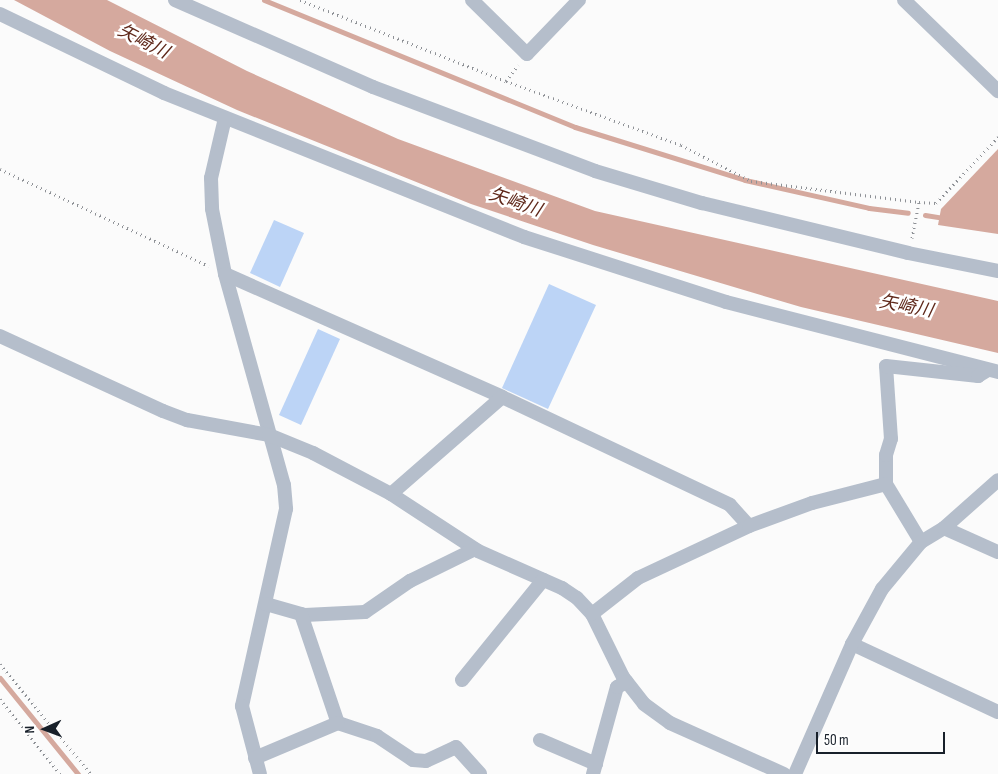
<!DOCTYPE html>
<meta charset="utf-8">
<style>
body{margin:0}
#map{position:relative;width:998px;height:774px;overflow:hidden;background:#fbfbfb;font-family:"Sofia Sans Condensed","Noto Sans JP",sans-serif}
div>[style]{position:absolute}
.water>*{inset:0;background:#d5a99e}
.stream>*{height:5px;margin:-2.5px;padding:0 2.5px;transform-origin:2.5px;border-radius:2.5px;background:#d5a99e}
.building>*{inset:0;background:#bcd4f6}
.path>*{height:3px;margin-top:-1.5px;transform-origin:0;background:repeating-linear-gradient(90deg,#8e9196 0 1px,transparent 0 5px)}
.minor>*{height:14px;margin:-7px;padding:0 7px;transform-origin:7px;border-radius:7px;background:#b5becb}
span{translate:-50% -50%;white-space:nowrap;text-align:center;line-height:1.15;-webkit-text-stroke:5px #fff;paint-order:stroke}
.water-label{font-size:18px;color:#5f281a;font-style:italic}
.north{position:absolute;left:20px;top:704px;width:50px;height:50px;-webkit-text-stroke:4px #fff;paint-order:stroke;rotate:268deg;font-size:14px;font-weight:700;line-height:20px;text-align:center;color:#18202a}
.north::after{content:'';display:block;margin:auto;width:18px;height:22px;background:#18202a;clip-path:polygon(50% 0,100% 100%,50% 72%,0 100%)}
.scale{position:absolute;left:816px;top:732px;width:129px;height:22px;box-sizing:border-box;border:2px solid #18202a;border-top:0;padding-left:6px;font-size:15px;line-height:18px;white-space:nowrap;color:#18202a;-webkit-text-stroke:4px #fff;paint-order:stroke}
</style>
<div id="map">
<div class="water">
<div style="clip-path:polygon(14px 0,107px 0,247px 71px,398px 139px,595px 211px,998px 301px,998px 353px,801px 307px,593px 245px,471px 204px,237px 110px,110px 51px)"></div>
<div style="clip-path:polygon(998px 149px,998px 234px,938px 225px,941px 209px)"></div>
</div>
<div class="stream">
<div style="left:264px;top:0;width:336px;rotate:22.2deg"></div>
<div style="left:575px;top:127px;width:178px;rotate:17.3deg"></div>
<div style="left:745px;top:180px;width:127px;rotate:12.7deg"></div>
<div style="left:869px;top:208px;width:39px;rotate:7deg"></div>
<div style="left:925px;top:215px;width:20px;rotate:9deg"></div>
<div style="left:0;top:678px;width:124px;rotate:50.9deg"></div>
</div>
<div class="building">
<div style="clip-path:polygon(274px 220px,304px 233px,280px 287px,250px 273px)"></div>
<div style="clip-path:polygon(549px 284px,596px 305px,548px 409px,502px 388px)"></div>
<div style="clip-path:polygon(318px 329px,340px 339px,301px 425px,279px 415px)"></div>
</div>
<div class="path">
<div style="left:300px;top:0;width:221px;rotate:21.5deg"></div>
<div style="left:506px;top:81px;width:20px;rotate:-53deg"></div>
<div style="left:506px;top:81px;width:186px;rotate:20.1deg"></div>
<div style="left:681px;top:145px;width:79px;rotate:27.2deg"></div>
<div style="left:751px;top:181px;width:169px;rotate:7.1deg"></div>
<div style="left:919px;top:202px;width:17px;rotate:3deg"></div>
<div style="left:936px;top:203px;width:91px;rotate:-46.8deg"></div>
<div style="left:0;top:169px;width:230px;rotate:24.9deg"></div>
<div style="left:912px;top:238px;width:37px;rotate:-79deg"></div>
<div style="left:0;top:664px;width:143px;rotate:50.4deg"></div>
<div style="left:0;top:699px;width:96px;rotate:51.3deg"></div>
</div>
<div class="minor">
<div style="left:175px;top:0;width:216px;rotate:23.7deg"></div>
<div style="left:373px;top:87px;width:237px;rotate:20.7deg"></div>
<div style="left:595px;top:171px;width:112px;rotate:16.7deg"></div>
<div style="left:702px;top:203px;width:212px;rotate:13.6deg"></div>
<div style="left:908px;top:253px;width:92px;rotate:11.3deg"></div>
<div style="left:472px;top:0;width:77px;rotate:44.5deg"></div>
<div style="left:527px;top:54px;width:75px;rotate:-46.1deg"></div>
<div style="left:904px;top:0;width:131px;rotate:44.1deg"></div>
<div style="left:0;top:14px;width:182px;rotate:25.7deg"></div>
<div style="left:164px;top:93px;width:388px;rotate:21.8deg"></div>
<div style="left:524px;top:237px;width:212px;rotate:17.8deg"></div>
<div style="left:726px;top:302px;width:281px;rotate:14.4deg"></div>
<div style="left:225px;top:118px;width:62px;rotate:103.1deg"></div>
<div style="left:211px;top:178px;width:31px;rotate:88deg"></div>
<div style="left:212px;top:209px;width:66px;rotate:78.7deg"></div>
<div style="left:225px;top:274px;width:219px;rotate:74.4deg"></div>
<div style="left:284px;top:485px;width:24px;rotate:85deg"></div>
<div style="left:286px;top:509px;width:202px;rotate:102.6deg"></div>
<div style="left:242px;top:706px;width:70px;rotate:75.2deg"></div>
<div style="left:225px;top:274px;width:303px;rotate:23.9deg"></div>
<div style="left:502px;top:397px;width:252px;rotate:25.3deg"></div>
<div style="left:730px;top:505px;width:28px;rotate:48deg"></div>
<div style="left:0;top:336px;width:179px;rotate:24.7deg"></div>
<div style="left:163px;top:411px;width:26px;rotate:21deg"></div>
<div style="left:187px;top:420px;width:83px;rotate:10.4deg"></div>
<div style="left:269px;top:435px;width:48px;rotate:22.2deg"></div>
<div style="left:313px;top:453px;width:88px;rotate:27.7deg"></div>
<div style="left:391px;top:494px;width:104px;rotate:33.2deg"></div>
<div style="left:478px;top:551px;width:92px;rotate:23.8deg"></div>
<div style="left:562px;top:588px;width:18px;rotate:34deg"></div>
<div style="left:577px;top:598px;width:22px;rotate:47deg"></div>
<div style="left:592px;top:614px;width:70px;rotate:63.8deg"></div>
<div style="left:623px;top:677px;width:34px;rotate:52deg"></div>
<div style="left:644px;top:704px;width:32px;rotate:36deg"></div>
<div style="left:670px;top:723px;width:125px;rotate:24.1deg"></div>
<div style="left:391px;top:494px;width:147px;rotate:-41.1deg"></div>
<div style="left:944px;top:528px;width:59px;rotate:24deg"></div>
<div style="left:921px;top:542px;width:68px;rotate:-121.1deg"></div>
<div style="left:886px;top:484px;width:29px;rotate:-90deg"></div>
<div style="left:886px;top:455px;width:17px;rotate:-73deg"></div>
<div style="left:891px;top:439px;width:73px;rotate:-93.9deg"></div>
<div style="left:886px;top:366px;width:93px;rotate:6.2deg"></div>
<div style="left:978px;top:376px;width:12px;rotate:-31deg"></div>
<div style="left:266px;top:604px;width:41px;rotate:15.8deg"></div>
<div style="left:305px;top:615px;width:60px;rotate:-2.9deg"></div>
<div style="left:365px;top:612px;width:55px;rotate:-34.6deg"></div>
<div style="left:410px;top:581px;width:72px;rotate:-26.2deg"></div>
<div style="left:301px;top:614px;width:115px;rotate:71.3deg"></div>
<div style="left:338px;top:723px;width:41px;rotate:18.4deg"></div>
<div style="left:377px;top:736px;width:43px;rotate:33.7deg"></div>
<div style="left:413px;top:760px;width:13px;rotate:4deg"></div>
<div style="left:426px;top:761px;width:33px;rotate:-25deg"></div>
<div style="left:456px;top:747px;width:36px;rotate:48deg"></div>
<div style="left:592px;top:614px;width:58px;rotate:-38deg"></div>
<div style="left:638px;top:578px;width:123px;rotate:-25.1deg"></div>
<div style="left:749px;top:526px;width:67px;rotate:-20.1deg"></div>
<div style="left:812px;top:503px;width:76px;rotate:-14.4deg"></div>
<div style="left:852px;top:644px;width:161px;rotate:25deg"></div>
<div style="left:462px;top:680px;width:129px;rotate:-51deg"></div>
<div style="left:540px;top:740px;width:61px;rotate:23.2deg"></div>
<div style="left:255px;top:758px;width:90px;rotate:-22.9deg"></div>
<div style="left:593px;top:774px;width:90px;rotate:-74.6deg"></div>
<div style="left:617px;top:687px;width:11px;rotate:-27deg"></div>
<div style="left:795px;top:774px;width:142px;rotate:-66.3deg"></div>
<div style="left:852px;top:644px;width:63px;rotate:-61.4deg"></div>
<div style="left:882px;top:589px;width:61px;rotate:-50.3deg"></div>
<div style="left:921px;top:542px;width:27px;rotate:-31deg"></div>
<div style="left:944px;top:528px;width:72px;rotate:-41.6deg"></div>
</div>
<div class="water-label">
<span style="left:143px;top:42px;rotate:27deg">矢崎川</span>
<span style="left:515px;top:203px;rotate:19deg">矢崎川</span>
<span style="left:906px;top:307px;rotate:11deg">矢崎川</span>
</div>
<div class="north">N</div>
<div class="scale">50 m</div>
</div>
